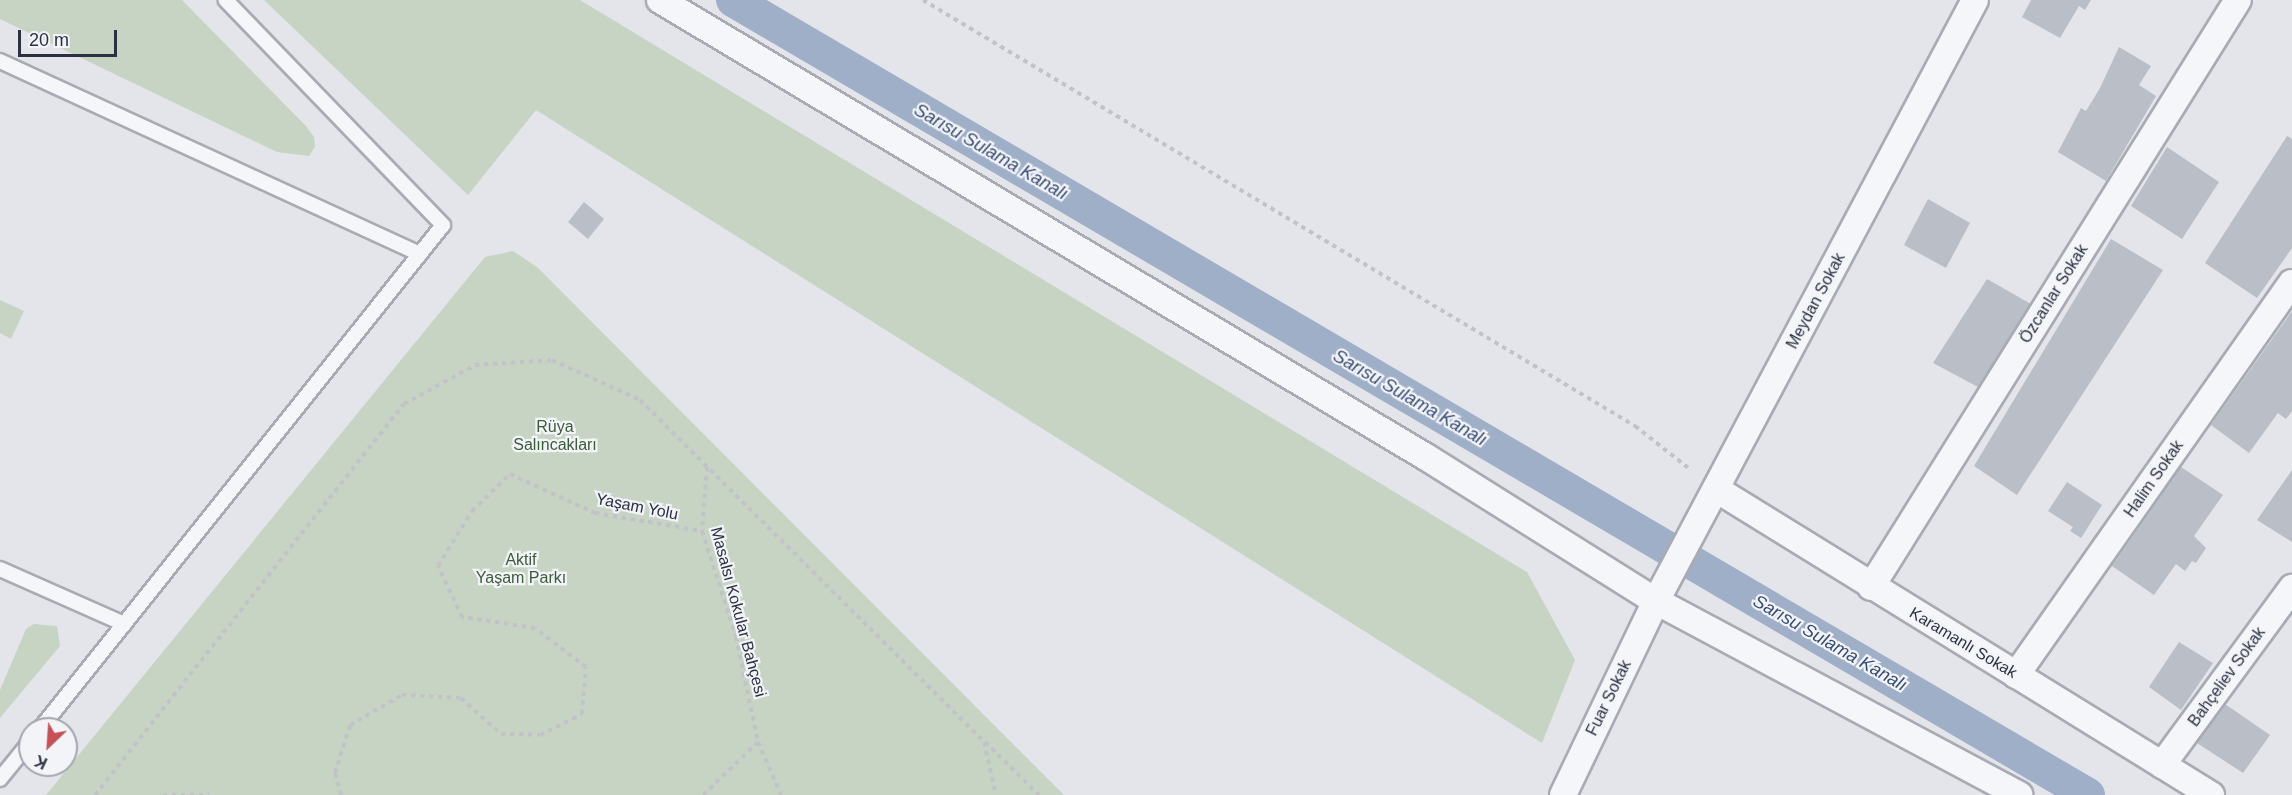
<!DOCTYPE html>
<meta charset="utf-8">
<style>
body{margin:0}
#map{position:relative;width:2292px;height:795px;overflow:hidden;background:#e3e5ea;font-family:Helvetica,sans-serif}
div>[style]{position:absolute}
.green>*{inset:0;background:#c7d4c4}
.canal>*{height:34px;margin:-17px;padding:0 17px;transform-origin:17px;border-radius:17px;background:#a0afc8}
.building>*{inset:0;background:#babec7}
.path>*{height:4px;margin-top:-2px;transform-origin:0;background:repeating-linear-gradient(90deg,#c1c3c9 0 4.5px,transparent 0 9px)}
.roads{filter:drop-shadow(2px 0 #a8abb4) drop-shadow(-2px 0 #a8abb4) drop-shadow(0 2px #a8abb4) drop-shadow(0 -2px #a8abb4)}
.service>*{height:14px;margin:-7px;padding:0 7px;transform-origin:7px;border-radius:7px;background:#f5f6f9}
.minor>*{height:26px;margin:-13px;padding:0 13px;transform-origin:13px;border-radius:13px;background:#f5f6f9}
span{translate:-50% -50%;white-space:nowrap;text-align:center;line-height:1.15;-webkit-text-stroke:4.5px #f2f4f8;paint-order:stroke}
.street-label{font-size:16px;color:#2c3141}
.park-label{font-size:16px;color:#3d5c3a}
.water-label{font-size:18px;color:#384c73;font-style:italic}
.north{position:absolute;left:18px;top:717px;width:60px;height:60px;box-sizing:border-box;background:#f2f4f8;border:2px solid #a3a6af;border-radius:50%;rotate:205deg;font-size:16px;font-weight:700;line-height:24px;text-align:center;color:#2c3141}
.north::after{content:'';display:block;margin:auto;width:21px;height:27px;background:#c75056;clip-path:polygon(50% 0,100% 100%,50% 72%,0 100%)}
.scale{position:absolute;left:18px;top:30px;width:99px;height:27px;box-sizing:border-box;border:3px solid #2c3141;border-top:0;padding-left:8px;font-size:18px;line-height:21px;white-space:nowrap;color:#2c3141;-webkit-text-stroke:4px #f2f4f8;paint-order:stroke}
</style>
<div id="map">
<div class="green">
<div style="clip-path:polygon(0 0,182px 0,306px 126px,314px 137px,315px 147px,309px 156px,277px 152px,0 19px)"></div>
<div style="clip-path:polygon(264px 0,580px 0,1527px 572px,1575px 660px,1542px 743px,536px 110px,468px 195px)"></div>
<div style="clip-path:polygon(513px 251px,537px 267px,1064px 795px,46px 795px,485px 257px)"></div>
<div style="clip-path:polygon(0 300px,24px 311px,11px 339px,0 333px)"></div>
<div style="clip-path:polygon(34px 624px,57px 626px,60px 646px,0 718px,0 690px,26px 629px)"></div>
</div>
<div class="canal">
<div style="left:733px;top:0;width:1571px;rotate:30.4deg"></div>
</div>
<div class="building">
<div style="clip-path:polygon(2031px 0,2091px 0,2085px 10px,2079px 6px,2060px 38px,2022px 17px)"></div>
<div style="clip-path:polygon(2119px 47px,2151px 66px,2139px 85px,2156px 96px,2106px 181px,2058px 152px,2081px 108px,2086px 111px,2100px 88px)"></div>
<div style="clip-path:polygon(2287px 136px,2292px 139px,2292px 248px,2257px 298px,2205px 263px)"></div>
<div style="clip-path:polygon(2167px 147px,2219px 182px,2182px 239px,2131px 206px)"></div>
<div style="clip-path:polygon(1928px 199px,1970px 223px,1946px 268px,1904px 245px)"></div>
<div style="clip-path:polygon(584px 202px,604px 219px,588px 239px,568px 222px)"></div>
<div style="clip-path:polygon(2111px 239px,2163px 270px,2017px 495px,1974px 466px)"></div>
<div style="clip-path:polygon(1987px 279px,2031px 304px,1978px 387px,1933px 363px)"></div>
<div style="clip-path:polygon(2292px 311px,2292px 411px,2286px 419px,2278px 413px,2249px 453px,2211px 425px)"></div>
<div style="clip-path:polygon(2181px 467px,2223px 495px,2194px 536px,2206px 548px,2196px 563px,2192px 561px,2185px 571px,2176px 564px,2154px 595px,2112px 566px)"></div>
<div style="clip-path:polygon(2292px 470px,2292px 542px,2257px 520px)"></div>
<div style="clip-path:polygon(2067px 482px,2102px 505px,2081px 538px,2070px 531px,2073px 527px,2048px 511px)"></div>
<div style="clip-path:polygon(2179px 642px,2213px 663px,2181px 710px,2149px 687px)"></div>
<div style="clip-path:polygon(2225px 704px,2270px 735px,2243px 773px,2197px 743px)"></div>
</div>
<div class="path">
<div style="left:923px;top:0;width:830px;rotate:30.89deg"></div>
<div style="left:1635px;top:426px;width:71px;rotate:38.2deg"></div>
<div style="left:707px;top:467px;width:64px;rotate:94.5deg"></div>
<div style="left:702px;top:531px;width:111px;rotate:72.2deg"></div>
<div style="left:736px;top:637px;width:107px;rotate:78.2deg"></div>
<div style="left:758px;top:742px;width:58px;rotate:66.5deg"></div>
<div style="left:985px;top:742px;width:76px;rotate:44.5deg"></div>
<div style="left:95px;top:795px;width:498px;rotate:-51.7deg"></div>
<div style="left:404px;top:404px;width:81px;rotate:-28.8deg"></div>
<div style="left:475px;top:365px;width:77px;rotate:-3.7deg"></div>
<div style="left:552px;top:360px;width:97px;rotate:24.4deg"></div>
<div style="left:640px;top:400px;width:485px;rotate:44.8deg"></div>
<div style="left:984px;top:742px;width:54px;rotate:77.2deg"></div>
<div style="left:163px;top:795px;width:46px"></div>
<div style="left:341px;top:795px;width:23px;rotate:-105deg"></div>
<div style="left:335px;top:773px;width:50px;rotate:-72.6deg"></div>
<div style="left:350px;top:725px;width:60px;rotate:-30deg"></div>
<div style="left:402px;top:695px;width:59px;rotate:2.9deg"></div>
<div style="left:461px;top:698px;width:54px;rotate:42deg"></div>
<div style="left:501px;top:734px;width:39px;rotate:1deg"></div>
<div style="left:540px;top:735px;width:47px;rotate:-26.6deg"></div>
<div style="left:582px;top:714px;width:47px;rotate:-85.1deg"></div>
<div style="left:586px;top:667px;width:64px;rotate:-142.6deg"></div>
<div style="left:535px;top:628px;width:74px;rotate:-171.4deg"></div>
<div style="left:462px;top:617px;width:56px;rotate:-115.2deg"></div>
<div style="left:438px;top:566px;width:65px;rotate:-58.3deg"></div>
<div style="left:472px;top:511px;width:53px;rotate:-44.2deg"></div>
<div style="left:510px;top:474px;width:94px;rotate:24.6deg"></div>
<div style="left:595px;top:513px;width:109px;rotate:9.5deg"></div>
<div style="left:703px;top:795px;width:76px;rotate:-43.9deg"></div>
</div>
<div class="roads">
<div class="service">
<div style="left:0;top:61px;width:462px;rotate:24.7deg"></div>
<div style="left:0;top:569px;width:136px;rotate:23.9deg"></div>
<div style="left:40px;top:729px;width:645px;rotate:-51.35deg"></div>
<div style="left:443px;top:225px;width:313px;rotate:-134deg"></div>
<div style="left:0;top:779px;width:48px;rotate:-51deg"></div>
</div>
<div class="minor">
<div style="left:660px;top:0;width:892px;rotate:30.82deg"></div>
<div style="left:1426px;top:457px;width:271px;rotate:32.1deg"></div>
<div style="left:1656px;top:601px;width:412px;rotate:28.1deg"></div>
<div style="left:1716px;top:489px;width:582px;rotate:31.72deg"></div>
<div style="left:1871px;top:587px;width:692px;rotate:-57.99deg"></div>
<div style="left:2016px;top:675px;width:479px;rotate:-54.9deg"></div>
<div style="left:2162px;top:765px;width:220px;rotate:-53.7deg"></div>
<div style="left:1563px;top:795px;width:215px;rotate:-64.4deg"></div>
<div style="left:1656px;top:601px;width:680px;rotate:-62.04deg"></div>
</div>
</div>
<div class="street-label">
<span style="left:2054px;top:294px;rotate:-58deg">Özcanlar Sokak</span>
<span style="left:1816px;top:301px;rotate:-62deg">Meydan Sokak</span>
<span style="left:2154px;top:479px;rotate:-55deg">Halim Sokak</span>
<span style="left:637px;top:507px;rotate:11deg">Yaşam Yolu</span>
<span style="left:738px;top:612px;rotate:75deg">Masalsı Kokular Bahçesi</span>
<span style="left:1963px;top:643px;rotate:31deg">Karamanlı Sokak</span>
<span style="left:2227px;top:677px;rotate:-54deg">Bahçeliev Sokak</span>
<span style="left:1609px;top:698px;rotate:-64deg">Fuar Sokak</span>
</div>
<div class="park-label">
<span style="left:555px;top:436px">Rüya<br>Salıncakları</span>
<span style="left:521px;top:569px">Aktif<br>Yaşam Parkı</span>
</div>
<div class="water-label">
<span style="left:991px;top:152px;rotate:30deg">Sarısu Sulama Kanalı</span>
<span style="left:1410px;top:398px;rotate:30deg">Sarısu Sulama Kanalı</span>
<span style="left:1830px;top:643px;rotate:30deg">Sarısu Sulama Kanalı</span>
</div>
<div class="north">K</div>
<div class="scale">20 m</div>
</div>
